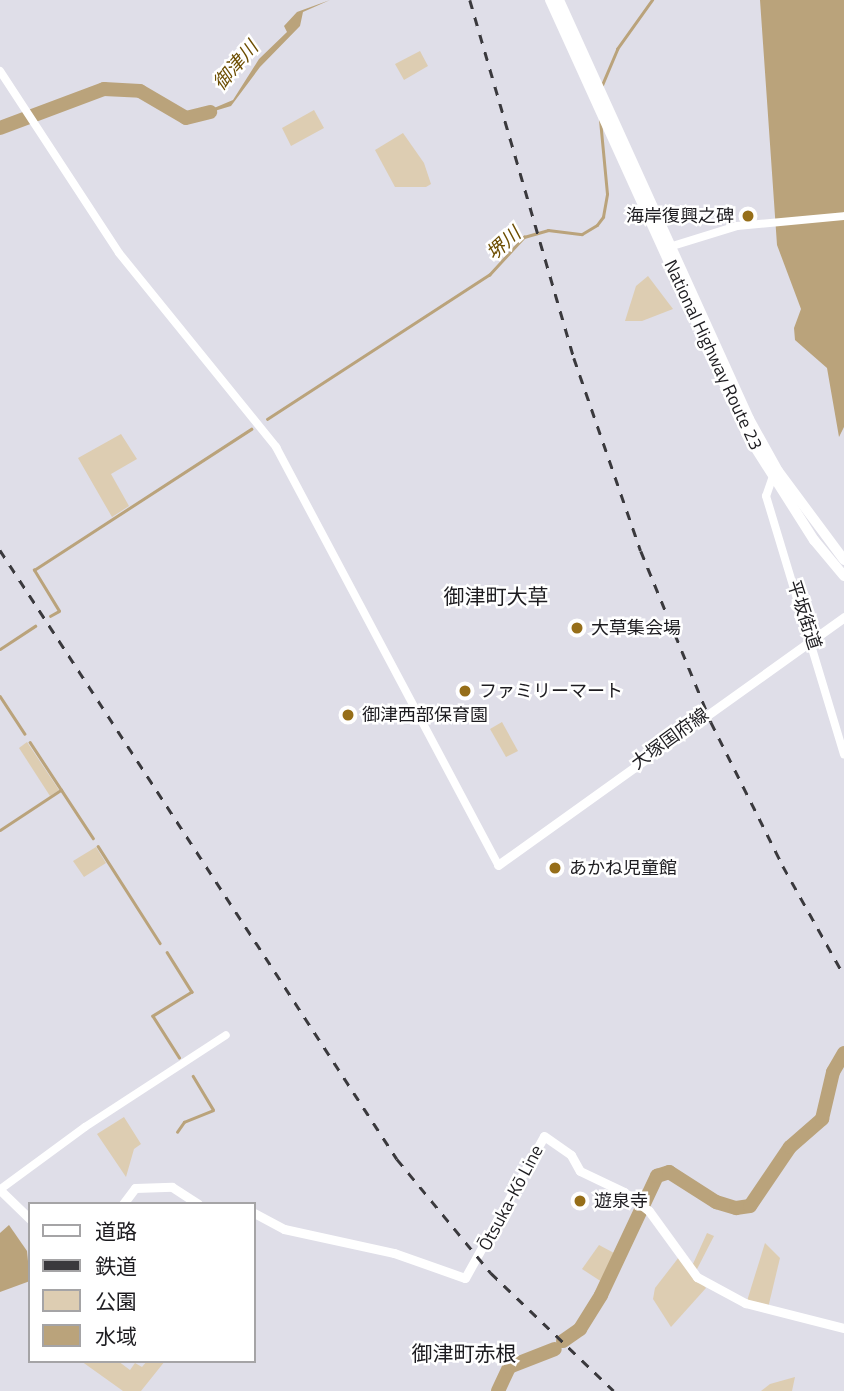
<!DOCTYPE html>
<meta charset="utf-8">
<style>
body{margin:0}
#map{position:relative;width:844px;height:1391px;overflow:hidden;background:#dfdee8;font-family:"Titillium Web","Noto Sans JP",sans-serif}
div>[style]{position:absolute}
.green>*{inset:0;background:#ddcdb2}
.water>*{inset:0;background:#baa37b}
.stream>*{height:2.5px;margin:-1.25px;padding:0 1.25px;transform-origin:1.25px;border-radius:1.25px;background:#baa37b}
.river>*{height:14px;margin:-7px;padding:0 7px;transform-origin:7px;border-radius:7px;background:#baa37b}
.tertiary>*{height:8px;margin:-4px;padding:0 4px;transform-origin:4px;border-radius:4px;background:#fff}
.secondary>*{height:9px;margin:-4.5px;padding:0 4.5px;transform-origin:4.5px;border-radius:4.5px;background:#fff}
.trunk>*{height:10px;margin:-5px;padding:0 5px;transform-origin:5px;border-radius:5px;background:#fff}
.rail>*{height:2.5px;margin-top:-1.25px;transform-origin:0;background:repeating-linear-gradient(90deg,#3a393d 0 9px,transparent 0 18px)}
.dots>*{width:19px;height:19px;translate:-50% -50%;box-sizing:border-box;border:4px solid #fff;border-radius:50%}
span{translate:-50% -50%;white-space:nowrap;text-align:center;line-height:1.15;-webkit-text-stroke:5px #fff;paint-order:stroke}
.poi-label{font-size:18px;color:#1d1c20}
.right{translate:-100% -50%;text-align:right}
.left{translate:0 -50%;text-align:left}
.street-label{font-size:18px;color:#1d1c20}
.water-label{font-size:19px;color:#6d4e02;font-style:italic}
.quarter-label{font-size:21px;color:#1d1c20}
.legend{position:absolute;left:28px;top:1202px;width:228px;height:161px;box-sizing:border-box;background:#fff;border:2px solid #a5a4a6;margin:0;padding:9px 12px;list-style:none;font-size:21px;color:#1d1c20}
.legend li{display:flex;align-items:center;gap:14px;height:35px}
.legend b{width:35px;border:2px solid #a5a4a6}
</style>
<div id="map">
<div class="green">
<div style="clip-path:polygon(420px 51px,428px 66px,404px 80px,395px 64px)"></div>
<div style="clip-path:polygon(314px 110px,324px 128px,291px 146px,282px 128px)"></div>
<div style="clip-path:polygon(403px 133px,424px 163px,431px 184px,426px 187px,395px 187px,375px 150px)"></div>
<div style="clip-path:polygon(648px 276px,673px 309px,642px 321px,625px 321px,636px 286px)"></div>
<div style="clip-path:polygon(121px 434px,137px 459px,111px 474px,129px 506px,112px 517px,78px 458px)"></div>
<div style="clip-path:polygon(502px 722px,518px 751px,506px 757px,490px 729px)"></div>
<div style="clip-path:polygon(27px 742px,59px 790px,50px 796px,19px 748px)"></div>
<div style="clip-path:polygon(96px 847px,106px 863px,84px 877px,73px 861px)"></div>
<div style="clip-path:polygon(124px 1117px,141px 1144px,134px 1149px,126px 1177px,97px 1134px)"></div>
<div style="clip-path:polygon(707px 1233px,714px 1236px,696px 1271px,692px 1266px)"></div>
<div style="clip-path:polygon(765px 1243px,780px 1258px,768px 1308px,747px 1301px)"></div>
<div style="clip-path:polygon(599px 1245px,614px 1253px,602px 1282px,582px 1269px)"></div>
<div style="clip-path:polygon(679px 1257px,706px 1288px,671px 1327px,653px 1299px,655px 1288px)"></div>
<div style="clip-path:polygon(81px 1361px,118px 1361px,130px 1370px,135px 1363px,142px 1367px,147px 1361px,165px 1361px,141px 1391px,123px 1391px)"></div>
<div style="clip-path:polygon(795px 1377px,792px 1391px,761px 1391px,770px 1384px)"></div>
</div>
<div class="water">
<div style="clip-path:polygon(330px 0,303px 12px,300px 26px,260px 67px,231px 106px,188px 119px,233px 100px,259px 59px,287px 32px,284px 26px,297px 12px)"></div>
<div style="clip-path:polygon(760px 0,844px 0,844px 427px,839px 437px,827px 368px,795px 340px,794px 328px,801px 309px,777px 245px)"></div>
<div style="clip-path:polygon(9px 1225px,27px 1251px,30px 1281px,0 1292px,0 1233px)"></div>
</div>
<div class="stream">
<div style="left:602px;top:85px;width:39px;rotate:-67deg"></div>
<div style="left:617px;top:49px;width:60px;rotate:-54.5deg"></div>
<div style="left:267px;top:419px;width:265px;rotate:-33deg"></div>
<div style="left:489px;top:275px;width:52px;rotate:-47.4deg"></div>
<div style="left:524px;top:237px;width:25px;rotate:-16deg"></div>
<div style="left:548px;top:230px;width:34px;rotate:7deg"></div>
<div style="left:582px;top:234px;width:17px;rotate:-31deg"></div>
<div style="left:597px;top:225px;width:10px;rotate:-53deg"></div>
<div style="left:603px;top:217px;width:23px;rotate:-80deg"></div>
<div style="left:607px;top:194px;width:74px;rotate:-95.4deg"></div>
<div style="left:50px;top:616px;width:10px;rotate:-29deg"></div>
<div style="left:59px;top:611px;width:48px;rotate:-121.4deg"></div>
<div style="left:34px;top:570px;width:259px;rotate:-33deg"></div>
<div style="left:0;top:649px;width:42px;rotate:-33.3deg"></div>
<div style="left:0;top:696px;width:45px;rotate:56.7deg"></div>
<div style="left:30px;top:742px;width:115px;rotate:56.7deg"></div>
<div style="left:0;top:830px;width:73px;rotate:-33.3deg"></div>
<div style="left:98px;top:846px;width:115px;rotate:57.4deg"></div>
<div style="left:167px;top:952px;width:47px;rotate:58deg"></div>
<div style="left:192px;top:992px;width:46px;rotate:148.4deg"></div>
<div style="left:153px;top:1016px;width:49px;rotate:57.6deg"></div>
<div style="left:177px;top:1132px;width:12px;rotate:-55deg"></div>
<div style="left:184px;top:1122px;width:31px;rotate:-22deg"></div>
<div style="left:213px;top:1110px;width:39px;rotate:-121deg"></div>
</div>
<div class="river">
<div style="left:0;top:128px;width:111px;rotate:-20.6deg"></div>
<div style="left:104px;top:89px;width:36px;rotate:3deg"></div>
<div style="left:140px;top:91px;width:53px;rotate:30.4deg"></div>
<div style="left:186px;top:118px;width:25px;rotate:-14deg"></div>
<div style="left:563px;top:1341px;width:21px;rotate:-35deg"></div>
<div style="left:580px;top:1329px;width:40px;rotate:-58deg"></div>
<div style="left:601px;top:1295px;width:132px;rotate:-64.8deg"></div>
<div style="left:657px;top:1176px;width:13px;rotate:-18deg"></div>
<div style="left:669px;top:1172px;width:56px;rotate:32.6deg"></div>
<div style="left:716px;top:1202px;width:21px;rotate:17deg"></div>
<div style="left:736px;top:1208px;width:14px;rotate:-8deg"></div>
<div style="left:750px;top:1206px;width:71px;rotate:-55.9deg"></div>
<div style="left:790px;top:1147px;width:43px;rotate:-41.2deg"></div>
<div style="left:822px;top:1119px;width:48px;rotate:-76.8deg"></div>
<div style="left:833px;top:1072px;width:22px;rotate:-60deg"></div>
<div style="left:498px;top:1391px;width:26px;rotate:-65deg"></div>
<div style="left:509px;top:1367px;width:49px;rotate:-21.4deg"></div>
</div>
<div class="tertiary">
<div style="left:0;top:71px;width:217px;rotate:56.8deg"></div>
<div style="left:119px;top:253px;width:250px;rotate:51deg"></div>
<div style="left:276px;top:447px;width:473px;rotate:62deg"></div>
<div style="left:666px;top:248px;width:74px;rotate:-17.2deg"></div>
<div style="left:737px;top:226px;width:107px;rotate:-5.3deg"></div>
<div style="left:773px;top:476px;width:21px;rotate:109deg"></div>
<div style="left:766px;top:496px;width:270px;rotate:73.2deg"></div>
<div style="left:2px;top:1188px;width:103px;rotate:-36.3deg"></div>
<div style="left:85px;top:1127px;width:168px;rotate:-33.1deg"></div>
</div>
<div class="secondary">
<div style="left:498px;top:865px;width:426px;rotate:-35.6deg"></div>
<div style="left:0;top:1190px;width:42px;rotate:44deg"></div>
<div style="left:123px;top:1204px;width:20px;rotate:-53deg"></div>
<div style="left:135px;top:1188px;width:37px;rotate:-2deg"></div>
<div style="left:172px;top:1187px;width:31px;rotate:33deg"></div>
<div style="left:254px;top:1213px;width:34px;rotate:28deg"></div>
<div style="left:284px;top:1229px;width:113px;rotate:12.3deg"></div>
<div style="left:394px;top:1253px;width:75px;rotate:19.4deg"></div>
<div style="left:465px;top:1278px;width:162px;rotate:-60.9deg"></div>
<div style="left:544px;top:1136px;width:33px;rotate:35deg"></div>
<div style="left:571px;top:1155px;width:18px;rotate:61deg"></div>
<div style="left:580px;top:1171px;width:49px;rotate:25.5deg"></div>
<div style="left:624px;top:1192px;width:31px;rotate:37deg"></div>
<div style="left:649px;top:1211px;width:82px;rotate:54deg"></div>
<div style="left:697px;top:1277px;width:55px;rotate:28.4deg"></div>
<div style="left:745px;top:1303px;width:102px;rotate:14.2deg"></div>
</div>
<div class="trunk">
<div style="left:550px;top:0;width:475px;rotate:65.6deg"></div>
<div style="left:746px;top:433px;width:127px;rotate:57.6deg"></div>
<div style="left:814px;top:540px;width:47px;rotate:50.2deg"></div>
<div style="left:559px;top:0;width:460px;rotate:65.6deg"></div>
<div style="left:749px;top:419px;width:60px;rotate:60.9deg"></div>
<div style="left:778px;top:471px;width:111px;rotate:53.4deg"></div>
</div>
<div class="rail">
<div style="left:470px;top:0;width:373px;rotate:73.8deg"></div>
<div style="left:574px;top:358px;width:204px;rotate:70.9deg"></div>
<div style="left:641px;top:551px;width:185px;rotate:67.7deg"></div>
<div style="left:711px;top:722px;width:161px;rotate:63.4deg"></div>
<div style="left:783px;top:866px;width:125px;rotate:60.8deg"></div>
<div style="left:0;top:550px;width:727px;rotate:56.9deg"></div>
<div style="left:397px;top:1159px;width:148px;rotate:50.5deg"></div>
<div style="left:491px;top:1273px;width:170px;rotate:43.8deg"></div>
</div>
<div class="dots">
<div style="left:748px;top:216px;background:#966e19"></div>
<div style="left:577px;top:628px;background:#966e19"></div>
<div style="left:465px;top:691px;background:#966e19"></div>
<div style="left:348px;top:715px;background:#966e19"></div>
<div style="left:555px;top:868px;background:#966e19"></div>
<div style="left:580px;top:1201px;background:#966e19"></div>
</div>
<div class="poi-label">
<span class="right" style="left:734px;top:216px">海岸復興之碑</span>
<span class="left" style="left:591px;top:628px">大草集会場</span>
<span class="left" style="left:479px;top:691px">ファミリーマート</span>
<span class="left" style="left:362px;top:715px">御津西部保育園</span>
<span class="left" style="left:569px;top:868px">あかね児童館</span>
<span class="left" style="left:594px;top:1201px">遊泉寺</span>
</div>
<div class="street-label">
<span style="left:713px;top:355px;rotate:65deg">National Highway Route 23</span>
<span style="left:804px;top:615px;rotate:72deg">平坂街道</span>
<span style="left:670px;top:739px;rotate:-36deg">大塚国府線</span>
<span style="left:511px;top:1198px;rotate:-62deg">Ōtsuka-Kō Line</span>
</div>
<div class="water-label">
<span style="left:235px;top:65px;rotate:-49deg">御津川</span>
<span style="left:503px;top:243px;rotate:-42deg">堺川</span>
</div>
<div class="quarter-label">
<span style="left:496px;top:596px">御津町大草</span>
<span style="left:464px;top:1353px">御津町赤根</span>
</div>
<ul class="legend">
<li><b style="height:9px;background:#fff"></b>道路</li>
<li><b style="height:9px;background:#3a393d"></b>鉄道</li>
<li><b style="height:19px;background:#ddcdb2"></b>公園</li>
<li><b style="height:19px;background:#baa37b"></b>水域</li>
</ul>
</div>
